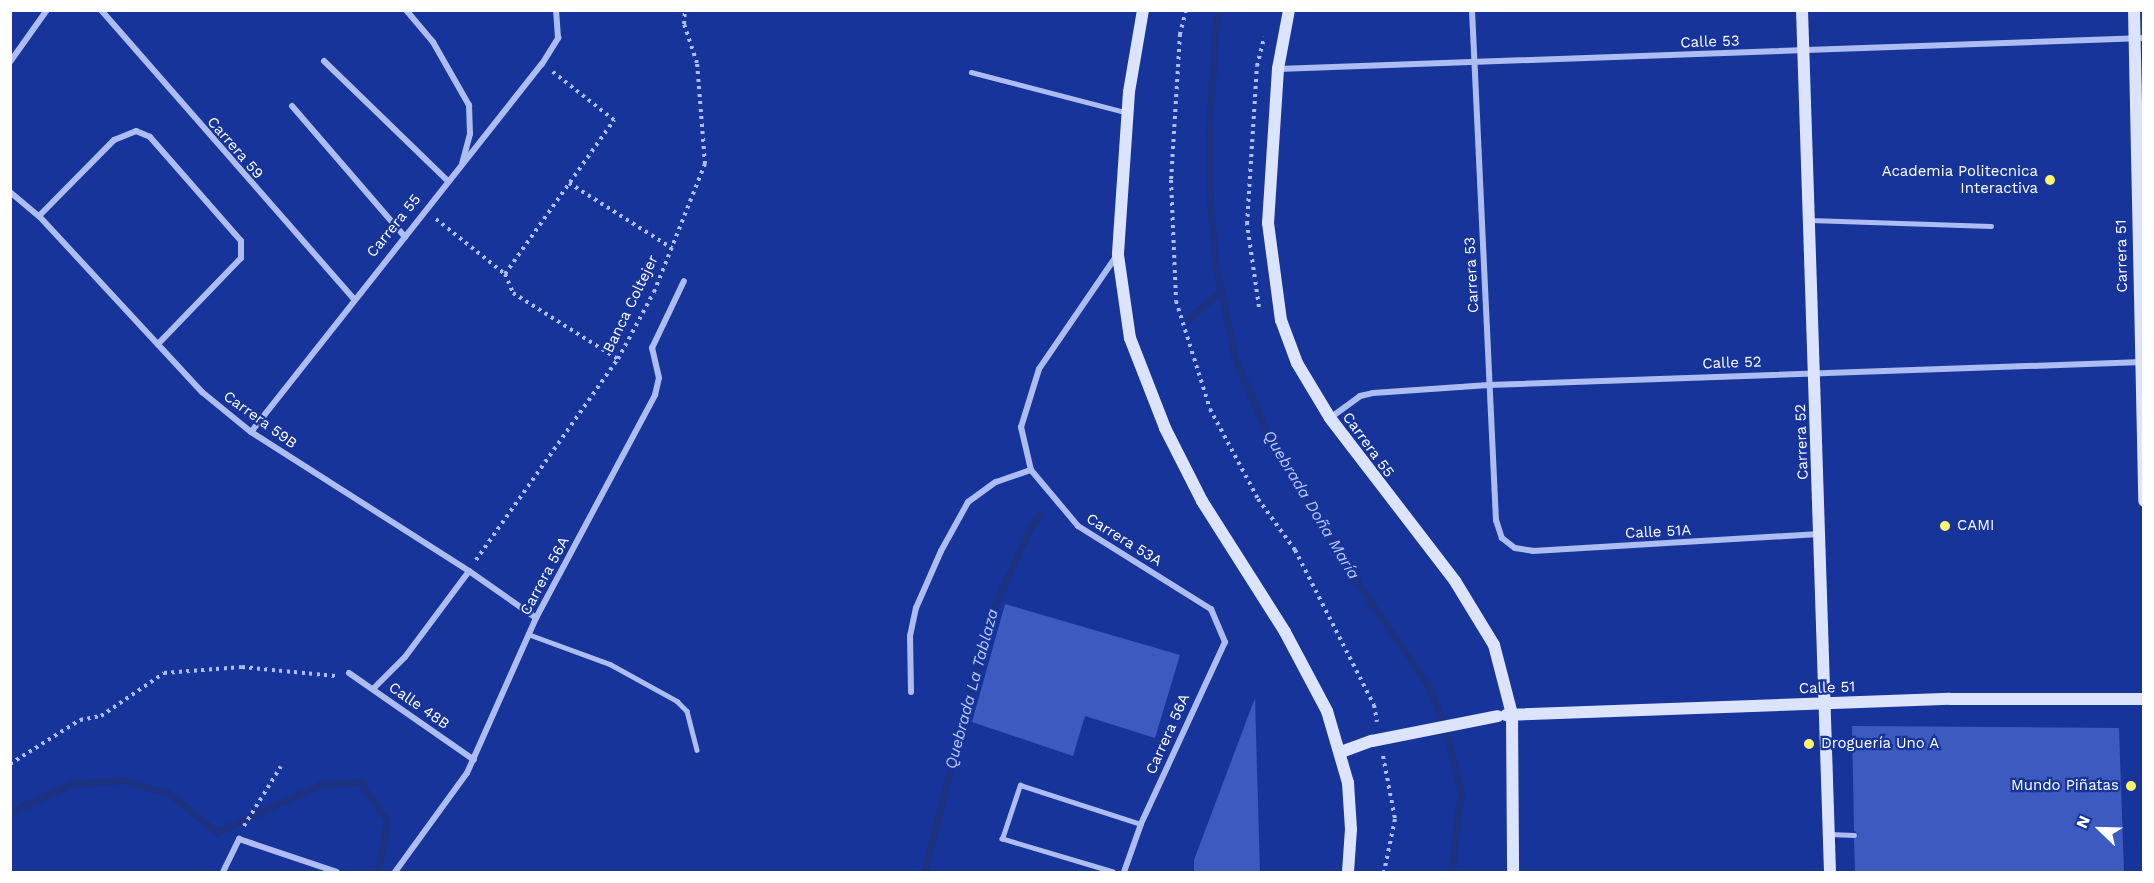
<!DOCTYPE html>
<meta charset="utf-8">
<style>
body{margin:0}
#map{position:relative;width:2154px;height:883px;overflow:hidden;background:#17349a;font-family:"Work Sans",sans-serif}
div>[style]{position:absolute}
.stream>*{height:7px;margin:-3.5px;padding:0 3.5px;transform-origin:3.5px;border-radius:3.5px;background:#1d3281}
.building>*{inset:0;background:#3c5abf}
.path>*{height:4px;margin-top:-2px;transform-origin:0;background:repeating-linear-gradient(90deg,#adbdf2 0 3px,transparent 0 7.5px)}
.lane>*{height:4.5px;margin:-2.25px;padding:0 2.25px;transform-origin:2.25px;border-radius:2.25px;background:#adbdf2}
.street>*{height:6px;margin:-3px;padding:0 3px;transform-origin:3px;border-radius:3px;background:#adbdf2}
.secondary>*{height:12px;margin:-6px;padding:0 6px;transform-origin:6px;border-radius:6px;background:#dce3fc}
.secondary-bridge>*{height:12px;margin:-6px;padding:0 6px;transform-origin:6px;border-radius:6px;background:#dce3fc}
.dots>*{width:16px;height:16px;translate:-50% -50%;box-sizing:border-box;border:3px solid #17349a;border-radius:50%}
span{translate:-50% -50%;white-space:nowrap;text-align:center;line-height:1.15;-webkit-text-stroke:4.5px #17349a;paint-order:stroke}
.street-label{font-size:15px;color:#fff}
.poi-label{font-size:15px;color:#fff}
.right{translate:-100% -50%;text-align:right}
.left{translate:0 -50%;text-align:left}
.water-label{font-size:16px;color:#b9c9f8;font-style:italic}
.frame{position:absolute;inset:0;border:12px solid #fff;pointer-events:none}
.north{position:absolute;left:2070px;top:799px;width:60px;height:60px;-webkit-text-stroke:4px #17349a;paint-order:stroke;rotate:293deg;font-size:16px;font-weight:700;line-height:24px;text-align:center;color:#fff}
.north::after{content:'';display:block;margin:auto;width:21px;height:27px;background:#fff;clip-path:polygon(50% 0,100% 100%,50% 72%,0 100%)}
</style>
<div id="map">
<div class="stream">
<div style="left:1219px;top:10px;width:19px;rotate:102deg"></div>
<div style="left:1215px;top:29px;width:103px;rotate:93.3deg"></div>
<div style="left:1209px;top:132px;width:68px;rotate:89.2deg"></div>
<div style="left:1210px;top:200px;width:62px;rotate:85.4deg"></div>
<div style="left:1215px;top:262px;width:99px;rotate:78.3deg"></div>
<div style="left:1235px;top:359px;width:90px;rotate:66.6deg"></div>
<div style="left:1271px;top:442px;width:153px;rotate:58.6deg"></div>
<div style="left:1351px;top:573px;width:135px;rotate:55.6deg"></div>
<div style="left:1427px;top:684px;width:46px;rotate:66.8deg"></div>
<div style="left:1445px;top:726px;width:68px;rotate:76.4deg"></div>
<div style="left:1461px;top:792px;width:81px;rotate:97.1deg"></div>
<div style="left:1187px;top:320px;width:45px;rotate:-40.5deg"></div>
<div style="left:10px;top:812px;width:67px;rotate:-24.7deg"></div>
<div style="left:71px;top:784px;width:52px;rotate:-4.4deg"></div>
<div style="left:123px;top:780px;width:49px;rotate:16.6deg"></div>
<div style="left:170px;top:794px;width:60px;rotate:39.6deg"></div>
<div style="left:216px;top:832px;width:116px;rotate:-24.4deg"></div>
<div style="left:322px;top:784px;width:38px;rotate:-3deg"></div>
<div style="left:360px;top:782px;width:47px;rotate:55.3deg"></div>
<div style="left:387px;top:821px;width:52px;rotate:100deg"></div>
<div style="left:924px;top:872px;width:260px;rotate:-75.7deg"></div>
<div style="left:988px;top:620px;width:101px;rotate:-65.5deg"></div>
<div style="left:1030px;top:528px;width:17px;rotate:-54deg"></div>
</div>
<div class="building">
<div style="clip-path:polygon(1005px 604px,1180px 655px,1155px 738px,1085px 716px,1073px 756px,972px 722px)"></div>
<div style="clip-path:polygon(1255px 698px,1260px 873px,1194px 873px,1194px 860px)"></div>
<div style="clip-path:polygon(1852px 726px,2119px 728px,2124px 873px,1855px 873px,1854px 839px,1858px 835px,1854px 830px)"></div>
</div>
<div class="path">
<div style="left:1186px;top:10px;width:25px;rotate:104deg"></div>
<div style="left:1180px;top:34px;width:146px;rotate:93.5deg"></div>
<div style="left:1171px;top:180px;width:121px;rotate:87.6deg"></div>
<div style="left:1176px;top:301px;width:113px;rotate:72.5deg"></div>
<div style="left:1210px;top:409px;width:102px;rotate:61.9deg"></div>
<div style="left:1258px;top:499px;width:63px;rotate:54deg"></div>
<div style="left:1295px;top:550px;width:174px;rotate:63deg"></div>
<div style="left:1374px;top:705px;width:17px;rotate:80deg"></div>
<div style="left:569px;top:183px;width:122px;rotate:32.3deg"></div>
<div style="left:436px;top:219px;width:88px;rotate:38.6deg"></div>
<div style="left:505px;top:274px;width:21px;rotate:67deg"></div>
<div style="left:513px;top:293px;width:124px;rotate:32.2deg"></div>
<div style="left:505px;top:274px;width:189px;rotate:-54.7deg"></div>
<div style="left:614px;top:120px;width:78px;rotate:-141.8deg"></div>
<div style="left:1259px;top:307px;width:84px;rotate:-98.2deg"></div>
<div style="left:1247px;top:224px;width:158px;rotate:-86.4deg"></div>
<div style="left:1257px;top:66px;width:30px;rotate:-76deg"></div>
<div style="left:476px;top:560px;width:246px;rotate:-54.8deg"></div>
<div style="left:618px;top:359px;width:76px;rotate:-61.8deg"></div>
<div style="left:654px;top:292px;width:138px;rotate:-68.3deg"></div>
<div style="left:705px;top:164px;width:101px;rotate:-94.5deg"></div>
<div style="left:697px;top:63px;width:41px;rotate:-108.4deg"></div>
<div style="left:684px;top:24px;width:14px;rotate:-86deg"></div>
<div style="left:1383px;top:756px;width:64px;rotate:79.2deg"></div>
<div style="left:1395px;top:819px;width:54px;rotate:101.7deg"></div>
<div style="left:10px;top:764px;width:83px;rotate:-32.2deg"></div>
<div style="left:80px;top:720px;width:21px;rotate:-11deg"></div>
<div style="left:101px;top:716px;width:76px;rotate:-34.3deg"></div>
<div style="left:164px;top:673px;width:78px;rotate:-4.4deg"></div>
<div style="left:242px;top:667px;width:94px;rotate:5.5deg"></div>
<div style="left:244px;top:826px;width:70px;rotate:-58.3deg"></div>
</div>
<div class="lane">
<div style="left:971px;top:72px;width:159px;rotate:14.6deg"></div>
<div style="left:1810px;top:220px;width:181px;rotate:1.9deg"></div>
<div style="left:528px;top:634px;width:87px;rotate:20.1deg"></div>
<div style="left:610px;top:664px;width:77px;rotate:28.9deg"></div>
<div style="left:677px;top:701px;width:14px;rotate:45deg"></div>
<div style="left:687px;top:711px;width:40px;rotate:75.6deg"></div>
<div style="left:1829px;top:834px;width:25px;rotate:2deg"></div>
<div style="left:1113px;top:872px;width:116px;rotate:-163.4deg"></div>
<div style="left:1002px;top:839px;width:57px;rotate:-71.6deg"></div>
<div style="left:1020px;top:785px;width:127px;rotate:17.9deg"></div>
</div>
<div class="street">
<div style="left:101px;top:10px;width:384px;rotate:48.8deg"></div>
<div style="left:406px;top:10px;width:42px;rotate:49.8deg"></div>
<div style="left:433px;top:42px;width:73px;rotate:60.3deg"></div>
<div style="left:469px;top:105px;width:29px;rotate:88deg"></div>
<div style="left:470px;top:134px;width:30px;rotate:105deg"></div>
<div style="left:1472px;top:10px;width:511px;rotate:87.31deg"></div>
<div style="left:1496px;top:520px;width:19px;rotate:72deg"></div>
<div style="left:1502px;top:538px;width:16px;rotate:38deg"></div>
<div style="left:1515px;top:548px;width:18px;rotate:9deg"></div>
<div style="left:1533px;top:551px;width:287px;rotate:-3.4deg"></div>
<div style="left:324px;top:61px;width:173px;rotate:44.1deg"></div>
<div style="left:10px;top:62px;width:64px;rotate:-54.6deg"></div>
<div style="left:1278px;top:69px;width:867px;rotate:-2.05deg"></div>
<div style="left:292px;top:106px;width:173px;rotate:49.2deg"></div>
<div style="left:10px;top:192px;width:38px;rotate:40deg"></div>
<div style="left:39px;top:216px;width:240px;rotate:47.2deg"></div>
<div style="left:202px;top:392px;width:63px;rotate:39.2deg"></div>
<div style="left:251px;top:432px;width:259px;rotate:32.5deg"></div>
<div style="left:469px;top:571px;width:82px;rotate:35deg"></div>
<div style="left:39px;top:216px;width:107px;rotate:-45.4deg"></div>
<div style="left:114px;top:140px;width:24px;rotate:-22deg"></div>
<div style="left:136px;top:131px;width:15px;rotate:23deg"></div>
<div style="left:150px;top:137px;width:138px;rotate:48.8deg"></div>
<div style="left:241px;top:241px;width:17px;rotate:90deg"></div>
<div style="left:241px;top:258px;width:120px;rotate:134deg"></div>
<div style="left:1117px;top:255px;width:138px;rotate:124.4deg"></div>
<div style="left:1039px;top:369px;width:61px;rotate:107.2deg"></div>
<div style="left:1021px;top:427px;width:44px;rotate:76.9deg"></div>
<div style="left:1031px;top:470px;width:73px;rotate:50deg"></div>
<div style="left:1078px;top:526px;width:157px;rotate:32deg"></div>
<div style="left:1211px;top:609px;width:36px;rotate:67deg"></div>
<div style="left:1225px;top:642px;width:200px;rotate:114.8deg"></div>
<div style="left:1141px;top:824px;width:51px;rotate:109.5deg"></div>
<div style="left:1330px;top:418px;width:37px;rotate:-36deg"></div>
<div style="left:1360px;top:396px;width:13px;rotate:-13deg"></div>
<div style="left:1373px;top:393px;width:116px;rotate:-3.9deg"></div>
<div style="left:1489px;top:385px;width:654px;rotate:-2.01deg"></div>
<div style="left:251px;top:432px;width:469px;rotate:-51.7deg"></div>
<div style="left:542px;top:64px;width:31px;rotate:-58deg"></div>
<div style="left:558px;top:38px;width:28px;rotate:-94deg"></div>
<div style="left:349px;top:673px;width:152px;rotate:34.8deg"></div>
<div style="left:373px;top:689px;width:45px;rotate:-45deg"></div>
<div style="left:405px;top:657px;width:107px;rotate:-53.3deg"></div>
<div style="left:911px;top:692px;width:56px;rotate:-91deg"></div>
<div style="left:910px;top:636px;width:29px;rotate:-78deg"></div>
<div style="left:916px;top:608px;width:62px;rotate:-66.3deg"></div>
<div style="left:941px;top:551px;width:56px;rotate:-61.1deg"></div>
<div style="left:968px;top:502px;width:34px;rotate:-36deg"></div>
<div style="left:996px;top:482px;width:37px;rotate:-19deg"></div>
<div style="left:223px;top:872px;width:37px;rotate:-64deg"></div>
<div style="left:239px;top:839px;width:103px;rotate:18.6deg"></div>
<div style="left:395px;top:872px;width:122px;rotate:-54deg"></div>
<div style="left:467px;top:773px;width:170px;rotate:-66deg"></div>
<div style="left:536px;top:618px;width:253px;rotate:-61.9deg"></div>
<div style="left:655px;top:395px;width:17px;rotate:-77deg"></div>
<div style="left:659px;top:378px;width:31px;rotate:-103deg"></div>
<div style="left:652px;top:348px;width:74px;rotate:-64.5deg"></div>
</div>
<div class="secondary">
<div style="left:1143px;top:10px;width:83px;rotate:99.7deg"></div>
<div style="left:1129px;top:92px;width:163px;rotate:93.9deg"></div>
<div style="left:1118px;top:255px;width:84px;rotate:81.8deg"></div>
<div style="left:1130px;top:338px;width:97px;rotate:68.7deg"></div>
<div style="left:1165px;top:428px;width:82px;rotate:63.1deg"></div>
<div style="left:1202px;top:501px;width:155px;rotate:57.6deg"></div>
<div style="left:1285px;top:632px;width:89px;rotate:62deg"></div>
<div style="left:1327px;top:711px;width:75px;rotate:73.7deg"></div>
<div style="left:1348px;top:783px;width:46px;rotate:86.3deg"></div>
<div style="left:1351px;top:829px;width:43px;rotate:94deg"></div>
<div style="left:1289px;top:10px;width:60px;rotate:100.6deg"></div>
<div style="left:1278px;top:69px;width:154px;rotate:93.7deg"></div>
<div style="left:1268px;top:223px;width:98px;rotate:82.4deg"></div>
<div style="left:1281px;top:320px;width:46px;rotate:69.6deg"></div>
<div style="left:1297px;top:363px;width:64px;rotate:59deg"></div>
<div style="left:1330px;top:418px;width:205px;rotate:52.5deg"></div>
<div style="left:1455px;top:581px;width:75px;rotate:58.6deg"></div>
<div style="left:1494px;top:645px;width:71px;rotate:75.4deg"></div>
<div style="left:1512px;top:714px;width:158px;rotate:89.6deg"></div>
<div style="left:1802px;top:10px;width:862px;rotate:88.14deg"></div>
<div style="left:2134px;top:10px;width:491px;rotate:88.8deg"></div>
<div style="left:1506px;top:715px;width:444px;rotate:-2.1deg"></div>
<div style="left:1950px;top:699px;width:194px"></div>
<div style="left:1341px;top:752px;width:33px;rotate:-20deg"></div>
</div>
<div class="secondary-bridge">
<div style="left:1372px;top:741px;width:128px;rotate:-11.2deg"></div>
</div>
<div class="dots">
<div style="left:2050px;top:180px;background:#fff46e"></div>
<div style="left:1945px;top:526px;background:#fff46e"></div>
<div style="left:1809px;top:744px;background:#fff46e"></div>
<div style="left:2131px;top:786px;background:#fff46e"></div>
</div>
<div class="street-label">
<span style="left:1710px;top:42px;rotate:-2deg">Calle 53</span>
<span style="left:235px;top:148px;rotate:49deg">Carrera 59</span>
<span style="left:394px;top:226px;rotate:-51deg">Carrera 55</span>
<span style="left:2122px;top:256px;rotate:-91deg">Carrera 51</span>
<span style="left:1472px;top:275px;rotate:-93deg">Carrera 53</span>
<span style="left:631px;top:304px;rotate:-64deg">Banca Coltejer</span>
<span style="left:1732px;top:363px;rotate:-2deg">Calle 52</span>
<span style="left:260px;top:420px;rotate:36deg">Carrera 59B</span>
<span style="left:1802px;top:442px;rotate:-92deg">Carrera 52</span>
<span style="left:1368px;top:445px;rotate:54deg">Carrera 55</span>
<span style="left:1658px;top:532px;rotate:-3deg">Calle 51A</span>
<span style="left:1124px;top:540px;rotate:32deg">Carrera 53A</span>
<span style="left:545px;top:576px;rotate:-62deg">Carrera 56A</span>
<span style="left:1827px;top:688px;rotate:-2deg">Calle 51</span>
<span style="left:419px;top:706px;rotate:35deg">Calle 48B</span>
<span style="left:1168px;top:734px;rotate:-66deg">Carrera 56A</span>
</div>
<div class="poi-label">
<span class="right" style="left:2038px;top:180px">Academia Politecnica<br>Interactiva</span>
<span class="left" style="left:1957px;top:526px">CAMI</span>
<span class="left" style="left:1821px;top:744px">Droguería Uno A</span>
<span class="right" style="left:2119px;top:786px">Mundo Piñatas</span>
</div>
<div class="water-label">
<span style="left:1311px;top:505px;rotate:59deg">Quebrada Doña María</span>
<span style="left:972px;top:689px;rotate:-75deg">Quebrada La Tablaza</span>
</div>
<div class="frame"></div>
<div class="north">N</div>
</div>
